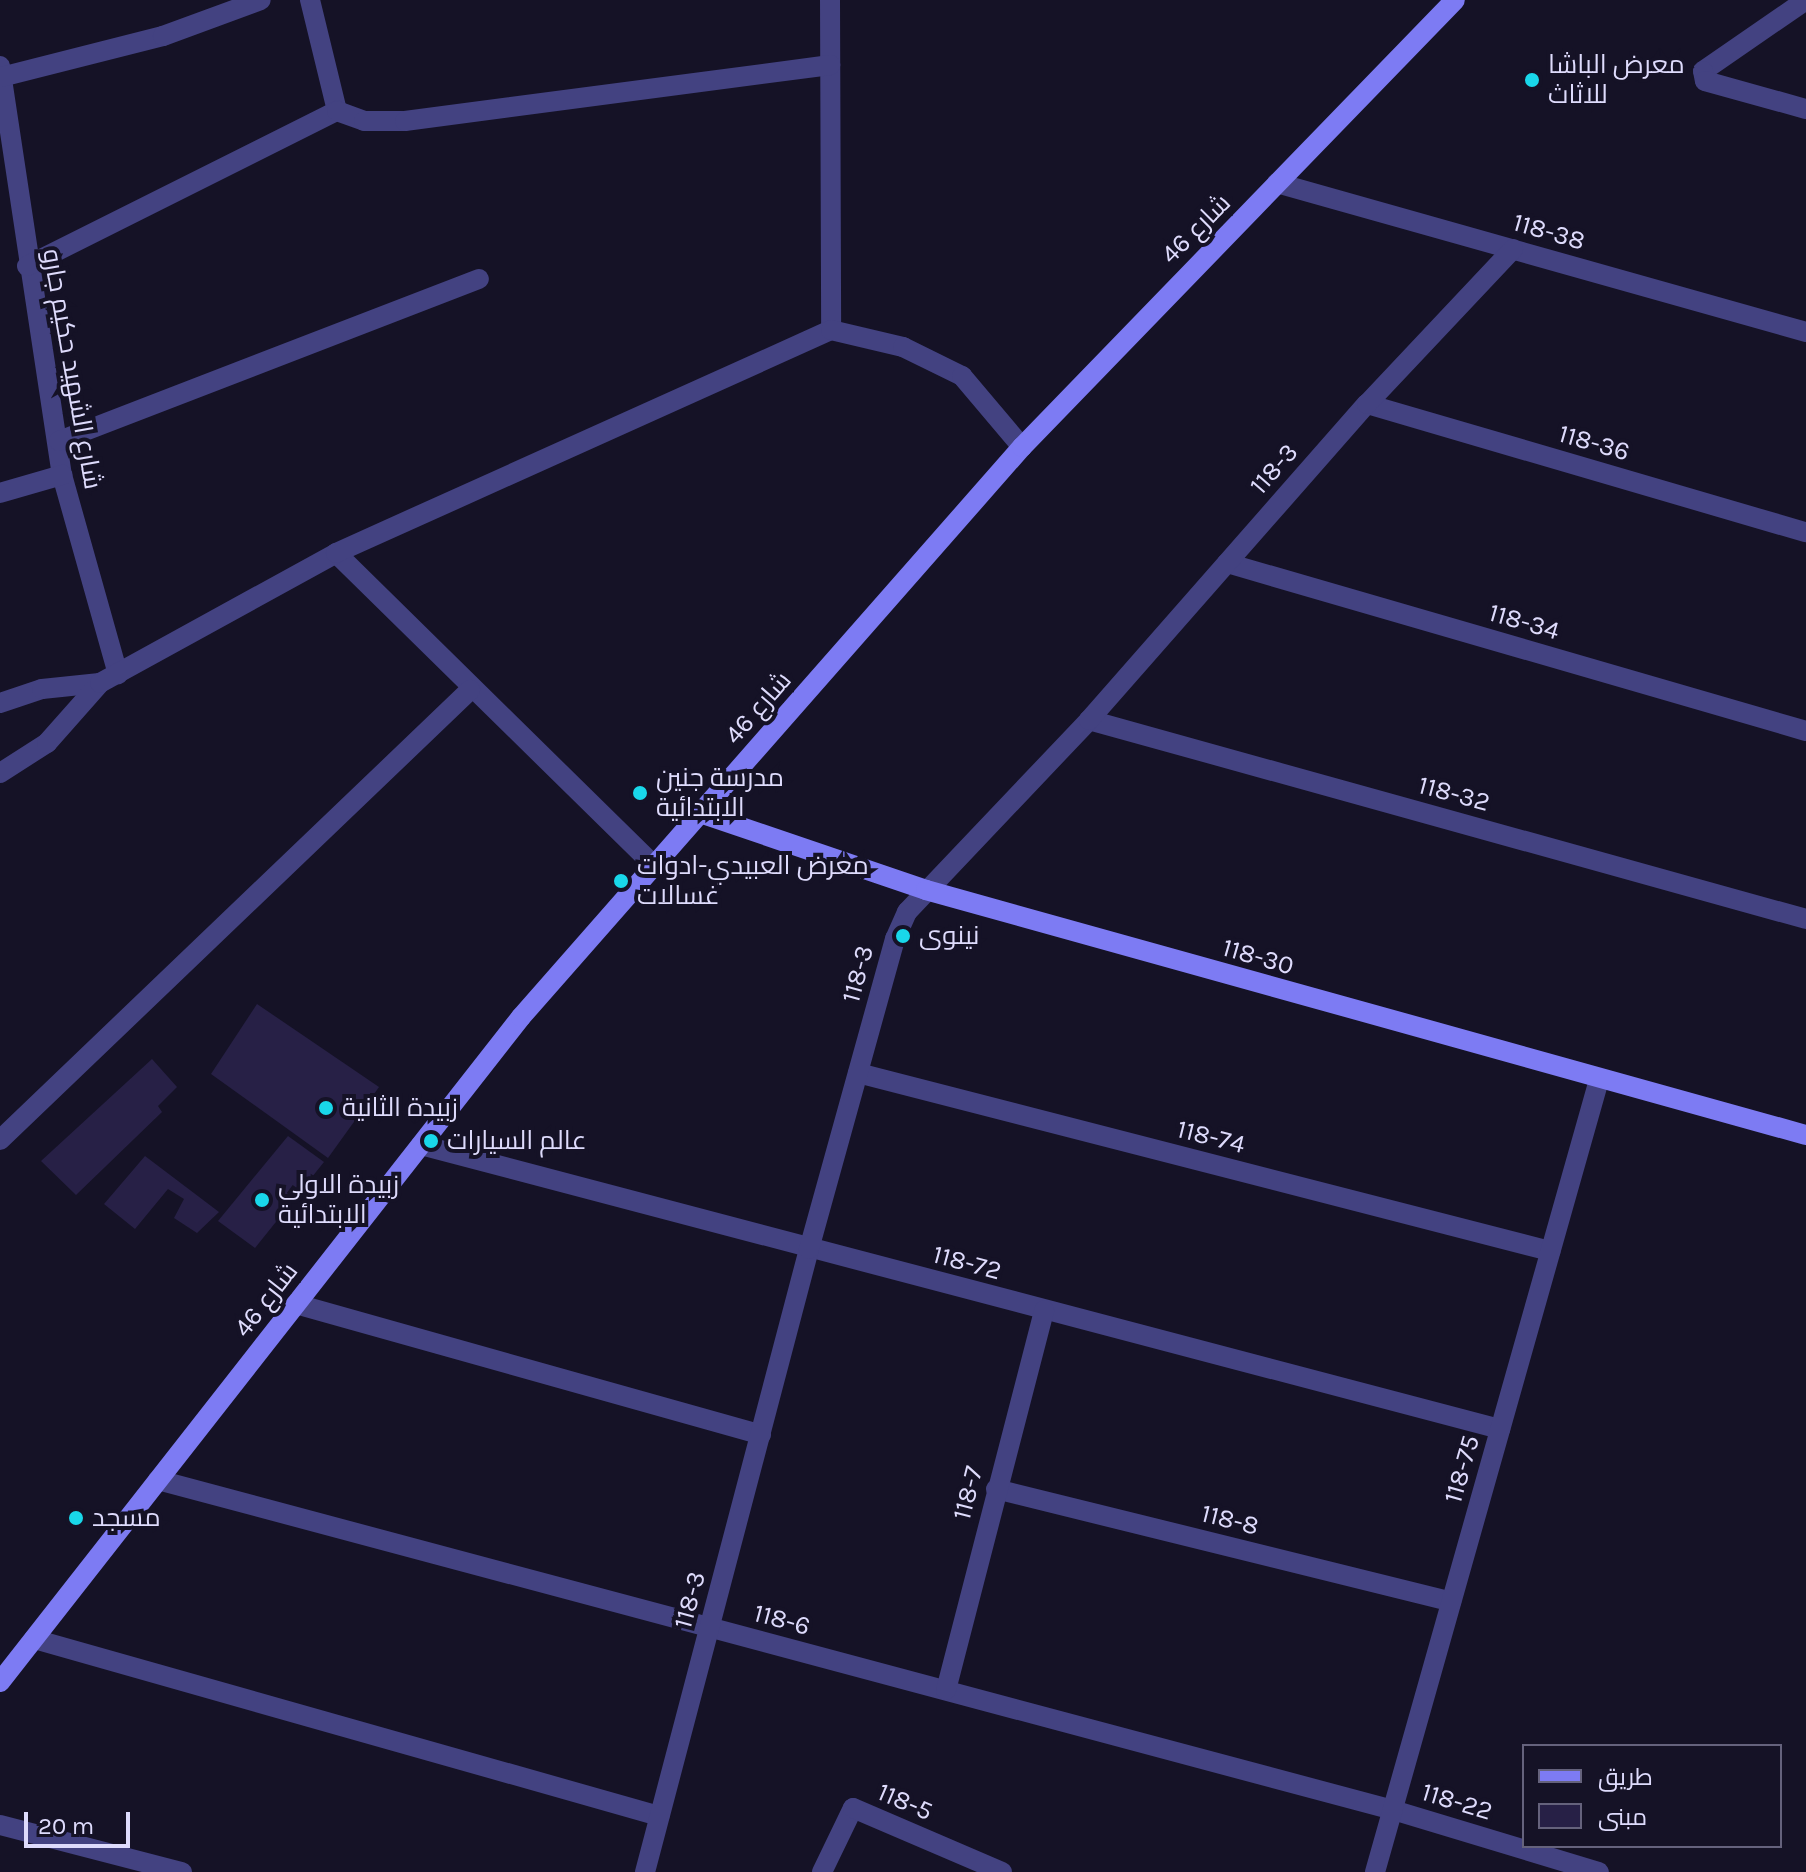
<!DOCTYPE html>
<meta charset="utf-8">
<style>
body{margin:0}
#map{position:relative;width:1806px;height:1872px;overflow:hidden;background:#151226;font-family:Karla,Cairo,sans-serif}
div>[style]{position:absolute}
.building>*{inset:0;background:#272046}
.street>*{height:20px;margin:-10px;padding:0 10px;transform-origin:10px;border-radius:10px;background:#434281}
.secondary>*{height:20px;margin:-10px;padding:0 10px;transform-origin:10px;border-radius:10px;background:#7d7bf3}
.dots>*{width:22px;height:22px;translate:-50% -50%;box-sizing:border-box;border:4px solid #151226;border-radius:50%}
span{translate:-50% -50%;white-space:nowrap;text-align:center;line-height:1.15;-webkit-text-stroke:8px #151226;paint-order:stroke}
.poi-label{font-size:26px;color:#dedbfc}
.left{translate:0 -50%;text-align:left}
.street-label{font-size:26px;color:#dedbfc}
.legend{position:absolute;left:1522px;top:1744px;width:260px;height:104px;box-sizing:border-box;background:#151226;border:2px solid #65627c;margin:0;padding:10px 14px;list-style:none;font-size:24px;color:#dedbfc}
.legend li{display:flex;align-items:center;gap:16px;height:40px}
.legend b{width:40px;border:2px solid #65627c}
.scale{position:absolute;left:24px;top:1812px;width:106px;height:36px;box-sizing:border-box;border:4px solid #dedbfc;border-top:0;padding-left:10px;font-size:24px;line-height:28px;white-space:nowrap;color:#dedbfc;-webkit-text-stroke:6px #151226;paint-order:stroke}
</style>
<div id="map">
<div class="building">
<div style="clip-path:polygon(257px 1004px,379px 1087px,328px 1158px,211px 1074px)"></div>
<div style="clip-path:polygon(152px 1059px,177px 1087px,158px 1106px,162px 1112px,76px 1195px,41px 1161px)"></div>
<div style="clip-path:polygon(288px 1136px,324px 1162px,255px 1248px,218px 1221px)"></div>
<div style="clip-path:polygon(145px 1156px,219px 1212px,197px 1233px,174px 1218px,184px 1199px,168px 1189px,135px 1229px,104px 1204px)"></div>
</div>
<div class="street">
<div style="left:310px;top:0;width:114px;rotate:76.3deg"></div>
<div style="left:830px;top:0;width:330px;rotate:89.8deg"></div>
<div style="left:1806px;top:0;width:125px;rotate:145.4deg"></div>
<div style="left:1703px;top:71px;width:10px;rotate:79deg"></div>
<div style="left:1705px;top:81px;width:105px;rotate:15.5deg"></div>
<div style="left:0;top:66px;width:414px;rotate:81.4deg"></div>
<div style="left:62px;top:475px;width:207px;rotate:74.3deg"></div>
<div style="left:1px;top:77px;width:167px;rotate:-14.2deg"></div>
<div style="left:163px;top:36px;width:104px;rotate:-20.2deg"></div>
<div style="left:1277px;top:183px;width:550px;rotate:15.73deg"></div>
<div style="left:27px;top:266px;width:347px;rotate:-26.6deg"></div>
<div style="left:337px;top:111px;width:29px;rotate:20deg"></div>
<div style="left:364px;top:121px;width:41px"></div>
<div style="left:405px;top:121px;width:429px;rotate:-7.5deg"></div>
<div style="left:1367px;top:404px;width:457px;rotate:16.3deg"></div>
<div style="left:59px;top:441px;width:450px;rotate:-21.1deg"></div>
<div style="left:0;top:493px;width:65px;rotate:-16.2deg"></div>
<div style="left:336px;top:553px;width:445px;rotate:44.5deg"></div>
<div style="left:1227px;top:563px;width:603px;rotate:16.18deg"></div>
<div style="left:0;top:703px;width:44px;rotate:-18.4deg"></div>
<div style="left:42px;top:689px;width:58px;rotate:-5.9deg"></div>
<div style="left:1089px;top:720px;width:744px;rotate:15.51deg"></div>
<div style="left:0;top:773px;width:56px;rotate:-32.6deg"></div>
<div style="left:47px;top:743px;width:80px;rotate:-48.5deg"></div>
<div style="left:100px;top:683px;width:269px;rotate:-28.8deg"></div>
<div style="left:336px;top:553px;width:543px;rotate:-24.25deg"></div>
<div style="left:831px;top:330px;width:74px;rotate:13.3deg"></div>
<div style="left:903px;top:347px;width:66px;rotate:26.2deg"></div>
<div style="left:962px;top:376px;width:93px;rotate:49.8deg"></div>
<div style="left:858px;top:1073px;width:715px;rotate:14.43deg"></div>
<div style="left:0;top:1140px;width:651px;rotate:-43.75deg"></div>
<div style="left:421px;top:1145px;width:1116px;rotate:14.75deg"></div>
<div style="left:296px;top:1304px;width:483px;rotate:15.7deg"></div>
<div style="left:158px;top:1480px;width:1278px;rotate:14.96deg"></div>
<div style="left:1393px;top:1810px;width:215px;rotate:16.8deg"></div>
<div style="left:996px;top:1489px;width:469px;rotate:13.9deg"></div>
<div style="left:34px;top:1639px;width:650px;rotate:15.81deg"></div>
<div style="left:946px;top:1690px;width:392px;rotate:-75.5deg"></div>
<div style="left:0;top:1825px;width:188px;rotate:14.5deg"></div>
<div style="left:645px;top:1872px;width:644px;rotate:-75.25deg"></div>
<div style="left:809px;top:1249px;width:322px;rotate:-74.5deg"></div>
<div style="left:895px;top:939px;width:30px;rotate:-66deg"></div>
<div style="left:907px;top:912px;width:265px;rotate:-46.5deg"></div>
<div style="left:1089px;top:720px;width:421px;rotate:-48.7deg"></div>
<div style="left:1367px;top:404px;width:213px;rotate:-46.7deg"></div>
<div style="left:822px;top:1872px;width:71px;rotate:-64.2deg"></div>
<div style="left:853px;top:1808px;width:162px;rotate:23.2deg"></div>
<div style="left:1375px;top:1872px;width:823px;rotate:-74.21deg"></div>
</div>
<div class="secondary">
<div style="left:700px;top:813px;width:239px;rotate:18.8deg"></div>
<div style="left:926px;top:890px;width:913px;rotate:15.56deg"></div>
<div style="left:0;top:1682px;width:845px;rotate:-51.92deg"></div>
<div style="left:521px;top:1017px;width:759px;rotate:-48.69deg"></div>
<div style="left:1022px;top:447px;width:622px;rotate:-45.91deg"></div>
</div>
<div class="dots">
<div style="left:1532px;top:80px;background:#19d7ea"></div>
<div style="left:640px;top:793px;background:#19d7ea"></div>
<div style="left:621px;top:881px;background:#19d7ea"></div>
<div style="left:903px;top:936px;background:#19d7ea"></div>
<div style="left:326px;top:1108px;background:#19d7ea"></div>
<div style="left:431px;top:1141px;background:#19d7ea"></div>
<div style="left:262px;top:1200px;background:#19d7ea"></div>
<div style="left:76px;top:1518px;background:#19d7ea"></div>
</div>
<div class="poi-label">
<span class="left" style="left:1548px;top:80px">معرض الباشا<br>للاثاث</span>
<span class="left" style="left:656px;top:793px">مدرسة جنين<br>الابتدائية</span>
<span class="left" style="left:637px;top:881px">معرض العبيدي-ادوات<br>غسالات</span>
<span class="left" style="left:919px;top:936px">نينوى</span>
<span class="left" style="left:342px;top:1108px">زبيدة الثانية</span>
<span class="left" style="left:447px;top:1141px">عالم السيارات</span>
<span class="left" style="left:278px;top:1200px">زبيدة الاولى<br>الابتدائية</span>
<span class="left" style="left:92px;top:1518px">مسجد</span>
</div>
<div class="street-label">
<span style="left:1196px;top:229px;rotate:-45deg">شارع 46</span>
<span style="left:1549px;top:232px;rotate:16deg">118-38</span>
<span style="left:72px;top:369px;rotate:80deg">شارع الشهيد حكيم جارو</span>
<span style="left:1594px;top:443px;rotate:16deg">118-36</span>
<span style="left:1274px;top:469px;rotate:-49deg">118-3</span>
<span style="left:1524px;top:622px;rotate:16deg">118-34</span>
<span style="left:758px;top:708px;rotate:-49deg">شارع 46</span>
<span style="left:1454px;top:794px;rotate:15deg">118-32</span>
<span style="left:1258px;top:957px;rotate:16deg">118-30</span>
<span style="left:858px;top:974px;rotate:-75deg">118-3</span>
<span style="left:1211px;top:1137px;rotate:14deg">118-74</span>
<span style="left:967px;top:1263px;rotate:15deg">118-72</span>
<span style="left:266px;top:1300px;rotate:-52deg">شارع 46</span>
<span style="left:1462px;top:1469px;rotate:-74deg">118-75</span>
<span style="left:968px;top:1493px;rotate:-76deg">118-7</span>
<span style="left:1230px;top:1520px;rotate:14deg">118-8</span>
<span style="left:690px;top:1600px;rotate:-75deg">118-3</span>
<span style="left:782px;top:1620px;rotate:15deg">118-6</span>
<span style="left:905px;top:1802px;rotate:23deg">118-5</span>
<span style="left:1457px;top:1802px;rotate:17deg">118-22</span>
</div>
<ul class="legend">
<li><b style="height:10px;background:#7d7bf3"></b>طريق</li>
<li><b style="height:22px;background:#272046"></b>مبنى</li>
</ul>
<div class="scale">20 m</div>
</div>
